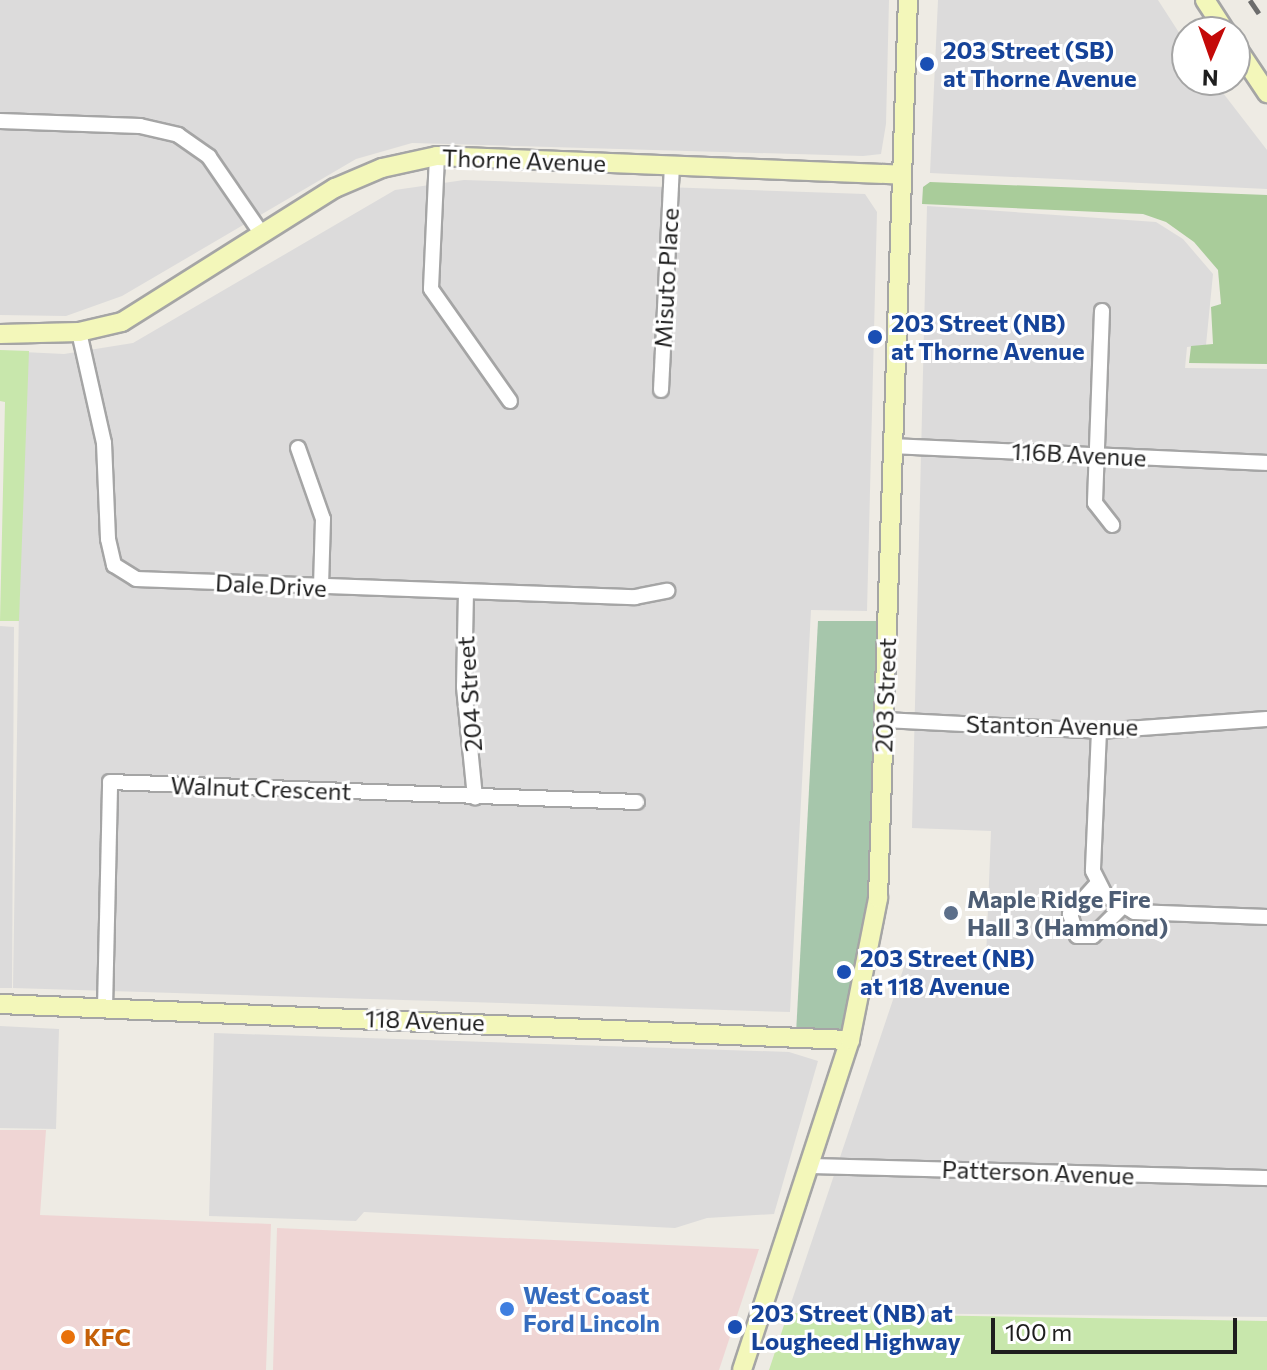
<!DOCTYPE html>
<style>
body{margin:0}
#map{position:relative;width:1267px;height:1370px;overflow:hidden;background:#eeebe4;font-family:Commissioner,sans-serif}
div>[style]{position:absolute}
.residential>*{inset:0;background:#dcdbdb}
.commercial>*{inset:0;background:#efd5d4}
.grass>*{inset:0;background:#c8e7ac}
.forest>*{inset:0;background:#a9cc9a}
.cemetery>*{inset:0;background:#a6c6ab}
.roads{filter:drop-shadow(2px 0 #a5a5a5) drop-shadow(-2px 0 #a5a5a5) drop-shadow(0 2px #a5a5a5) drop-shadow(0 -2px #a5a5a5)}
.street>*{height:14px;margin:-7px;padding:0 7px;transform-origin:7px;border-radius:7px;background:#fff}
.secondary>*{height:18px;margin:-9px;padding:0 9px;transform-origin:9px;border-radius:9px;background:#f3f7ba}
.rail>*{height:5px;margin-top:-2.5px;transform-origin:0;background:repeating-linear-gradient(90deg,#6c6c6c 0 16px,transparent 0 32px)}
.dots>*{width:22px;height:22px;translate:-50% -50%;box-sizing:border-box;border:4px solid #fff;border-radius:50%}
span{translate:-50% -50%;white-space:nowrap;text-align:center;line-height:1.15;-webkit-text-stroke:6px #fff;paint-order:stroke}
.transit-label{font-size:24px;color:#164399;font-weight:700}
.left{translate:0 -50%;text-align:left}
.street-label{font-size:24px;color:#1e1e1e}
.service-label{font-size:24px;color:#4e5e75;font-weight:700}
.shop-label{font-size:24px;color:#366cbe;font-weight:700}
.food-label{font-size:24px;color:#c56008;font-weight:700}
.north{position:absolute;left:1171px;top:16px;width:80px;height:80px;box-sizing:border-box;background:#fff;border:2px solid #a5a5a5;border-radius:50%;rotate:182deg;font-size:22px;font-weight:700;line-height:32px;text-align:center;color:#1e1e1e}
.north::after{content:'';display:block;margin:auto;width:28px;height:36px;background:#c40908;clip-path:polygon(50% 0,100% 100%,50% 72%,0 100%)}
.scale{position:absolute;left:991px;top:1318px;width:246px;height:36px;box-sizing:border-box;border:4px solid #1e1e1e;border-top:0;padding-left:10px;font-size:24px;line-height:28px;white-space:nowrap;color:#1e1e1e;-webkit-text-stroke:6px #fff;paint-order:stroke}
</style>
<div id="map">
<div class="residential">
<div style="clip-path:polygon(0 0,889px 0,886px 124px,881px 154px,863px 156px,412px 143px,356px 159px,122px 296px,66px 316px,0 315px)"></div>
<div style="clip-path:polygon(938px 0,1158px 0,1187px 45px,1187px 80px,1213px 80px,1267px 150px,1267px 189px,930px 173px)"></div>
<div style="clip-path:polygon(464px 180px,865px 194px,877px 212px,867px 611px,811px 610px,790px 1012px,13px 988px,23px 352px,64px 354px,133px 343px,395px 190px)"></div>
<div style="clip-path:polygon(927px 206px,1156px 222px,1183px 239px,1213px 274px,1206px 345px,1187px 347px,1185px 368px,1267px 369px,1267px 1317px,788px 1312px,907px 958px,986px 958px,991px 831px,912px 828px)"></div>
<div style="clip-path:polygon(0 626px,14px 627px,12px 988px,0 988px)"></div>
<div style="clip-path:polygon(0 1026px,59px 1029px,56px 1129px,0 1128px)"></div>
<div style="clip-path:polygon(214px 1033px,789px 1052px,818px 1061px,774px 1214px,707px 1218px,675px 1228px,364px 1212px,356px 1221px,209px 1216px)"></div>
</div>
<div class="commercial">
<div style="clip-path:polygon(0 1130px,46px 1130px,40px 1215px,271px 1224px,266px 1370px,0 1370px)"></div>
<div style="clip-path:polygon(277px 1228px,759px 1249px,719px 1370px,273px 1370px)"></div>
</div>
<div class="grass">
<div style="clip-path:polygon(0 350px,29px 351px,19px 621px,0 621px,5px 402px,0 401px)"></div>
<div style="clip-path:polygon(788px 1313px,1267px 1321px,1267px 1370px,769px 1370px)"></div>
</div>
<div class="forest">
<div style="clip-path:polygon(930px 182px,1267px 195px,1267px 364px,1189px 363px,1191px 346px,1213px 344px,1211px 307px,1221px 304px,1218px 270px,1194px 242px,1166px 222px,1143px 214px,922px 204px,923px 187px)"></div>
</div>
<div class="cemetery">
<div style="clip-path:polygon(818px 621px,884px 621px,878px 898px,850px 1040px,796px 1034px)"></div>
</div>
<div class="roads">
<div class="street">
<div style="left:0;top:121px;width:140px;rotate:2deg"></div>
<div style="left:140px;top:126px;width:39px;rotate:13deg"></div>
<div style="left:178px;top:135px;width:38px;rotate:35deg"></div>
<div style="left:209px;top:157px;width:93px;rotate:55.5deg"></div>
<div style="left:437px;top:156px;width:133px;rotate:92.6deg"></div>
<div style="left:431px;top:289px;width:137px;rotate:54.8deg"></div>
<div style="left:1102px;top:311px;width:192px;rotate:92.1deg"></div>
<div style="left:1095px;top:503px;width:28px;rotate:52deg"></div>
<div style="left:79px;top:332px;width:114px;rotate:77.3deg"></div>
<div style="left:104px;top:443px;width:96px;rotate:87.6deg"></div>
<div style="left:108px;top:539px;width:27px;rotate:77deg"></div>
<div style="left:114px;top:565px;width:26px;rotate:32deg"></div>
<div style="left:136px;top:579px;width:499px;rotate:2.1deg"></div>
<div style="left:635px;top:597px;width:33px;rotate:-11deg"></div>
<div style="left:661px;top:390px;width:225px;rotate:-87.2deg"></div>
<div style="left:892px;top:446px;width:375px;rotate:2.6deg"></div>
<div style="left:298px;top:448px;width:75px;rotate:70.6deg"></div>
<div style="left:323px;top:519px;width:68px;rotate:91.7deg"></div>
<div style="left:466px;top:592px;width:95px;rotate:91.2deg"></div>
<div style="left:464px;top:687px;width:111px;rotate:84.3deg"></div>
<div style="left:884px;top:720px;width:215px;rotate:2.9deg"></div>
<div style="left:1099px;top:731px;width:168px;rotate:-4.1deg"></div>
<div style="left:1099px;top:731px;width:140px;rotate:92.5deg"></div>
<div style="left:1093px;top:871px;width:27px;rotate:63deg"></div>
<div style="left:1105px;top:895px;width:34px;rotate:30deg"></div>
<div style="left:1134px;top:912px;width:133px;rotate:2.2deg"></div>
<div style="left:1098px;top:883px;width:42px;rotate:132.1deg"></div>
<div style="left:1070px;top:914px;width:23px;rotate:72deg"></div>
<div style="left:1077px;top:936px;width:16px"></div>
<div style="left:1093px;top:936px;width:40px;rotate:-45deg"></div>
<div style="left:105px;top:1008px;width:226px;rotate:-88.7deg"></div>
<div style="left:110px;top:782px;width:527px;rotate:2.17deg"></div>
<div style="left:809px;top:1166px;width:458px;rotate:1.5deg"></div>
</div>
<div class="secondary">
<div style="left:1205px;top:0;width:38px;rotate:57deg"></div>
<div style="left:1235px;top:45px;width:58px;rotate:56.3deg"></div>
<div style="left:0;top:334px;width:79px;rotate:-1.5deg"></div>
<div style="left:79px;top:332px;width:44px;rotate:-13.1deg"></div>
<div style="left:122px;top:322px;width:252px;rotate:-32.2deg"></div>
<div style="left:335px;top:188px;width:51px;rotate:-23.1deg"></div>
<div style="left:382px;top:168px;width:56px;rotate:-12.3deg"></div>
<div style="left:437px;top:156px;width:465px;rotate:2.3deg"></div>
<div style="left:0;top:1004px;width:851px;rotate:2.43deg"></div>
<div style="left:742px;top:1370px;width:347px;rotate:-71.9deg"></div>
<div style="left:850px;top:1040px;width:145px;rotate:-78.8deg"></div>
<div style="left:878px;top:898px;width:899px;rotate:-88.09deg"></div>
</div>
</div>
<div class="rail">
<div style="left:1250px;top:0;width:30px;rotate:56deg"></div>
</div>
<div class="dots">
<div style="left:927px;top:64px;background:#1a4fb4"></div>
<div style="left:875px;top:337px;background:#1a4fb4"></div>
<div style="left:951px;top:913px;background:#5c6f8a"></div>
<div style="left:844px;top:972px;background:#1a4fb4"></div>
<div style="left:507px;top:1309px;background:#3f7fe0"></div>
<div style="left:735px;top:1327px;background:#1a4fb4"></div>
<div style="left:68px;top:1337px;background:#e8710a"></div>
</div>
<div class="transit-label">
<span class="left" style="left:943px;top:64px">203 Street (SB)<br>at Thorne Avenue</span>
<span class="left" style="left:891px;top:337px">203 Street (NB)<br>at Thorne Avenue</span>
<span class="left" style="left:860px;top:972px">203 Street (NB)<br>at 118 Avenue</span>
<span class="left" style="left:751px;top:1327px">203 Street (NB) at<br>Lougheed Highway</span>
</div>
<div class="street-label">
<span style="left:524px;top:160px;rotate:2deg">Thorne Avenue</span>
<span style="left:666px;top:278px;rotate:-87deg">Misuto Place</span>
<span style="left:1079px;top:454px;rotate:3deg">116B Avenue</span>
<span style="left:271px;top:585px;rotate:3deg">Dale Drive</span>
<span style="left:469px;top:694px;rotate:-94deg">204 Street</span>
<span style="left:885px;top:695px;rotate:-88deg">203 Street</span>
<span style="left:1052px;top:725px;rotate:1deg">Stanton Avenue</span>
<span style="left:261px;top:788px;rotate:2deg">Walnut Crescent</span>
<span style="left:425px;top:1020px;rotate:2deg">118 Avenue</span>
<span style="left:1038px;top:1172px;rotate:2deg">Patterson Avenue</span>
</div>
<div class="service-label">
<span class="left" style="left:967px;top:913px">Maple Ridge Fire<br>Hall 3 (Hammond)</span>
</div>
<div class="shop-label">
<span class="left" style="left:523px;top:1309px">West Coast<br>Ford Lincoln</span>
</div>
<div class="food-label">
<span class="left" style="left:84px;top:1337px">KFC</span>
</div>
<div class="north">N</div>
<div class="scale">100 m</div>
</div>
